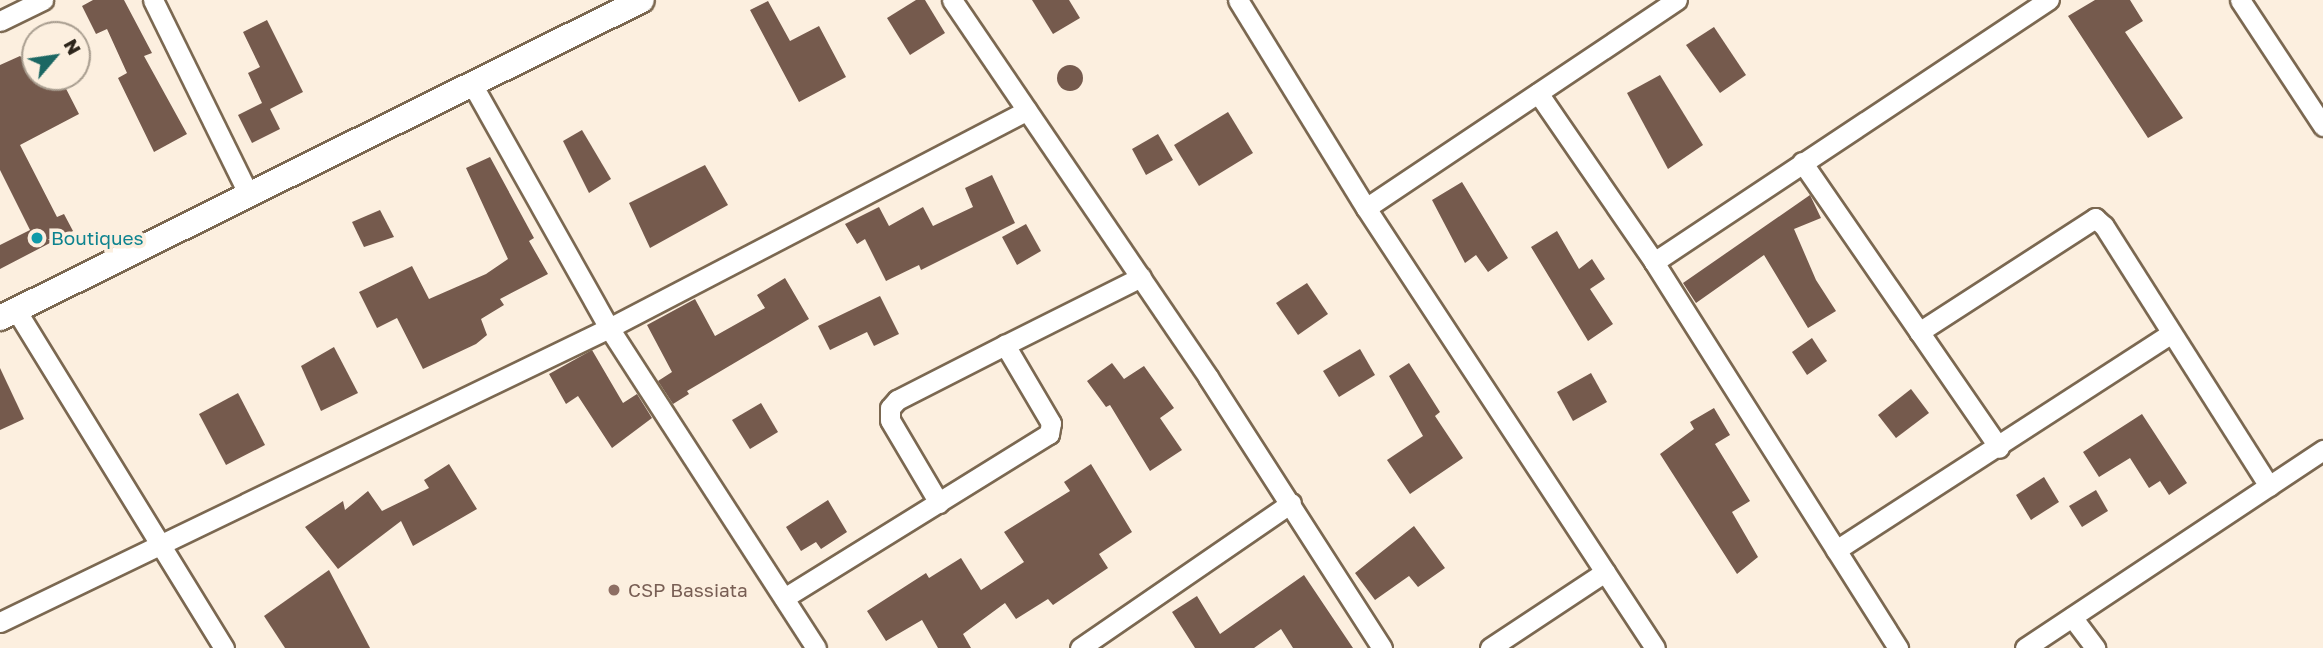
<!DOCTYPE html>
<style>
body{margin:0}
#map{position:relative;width:2323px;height:648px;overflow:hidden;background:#fcefdf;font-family:"Golos Text",sans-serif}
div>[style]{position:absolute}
.building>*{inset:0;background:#755a4d}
.round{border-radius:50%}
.roads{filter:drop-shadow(2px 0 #7b6851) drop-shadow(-2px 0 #7b6851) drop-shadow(0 2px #7b6851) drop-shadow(0 -2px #7b6851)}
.minor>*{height:19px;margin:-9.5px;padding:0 9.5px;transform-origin:9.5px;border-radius:9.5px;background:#fff}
.tertiary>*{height:24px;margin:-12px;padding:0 12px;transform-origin:12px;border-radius:12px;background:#fff}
.dots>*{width:19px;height:19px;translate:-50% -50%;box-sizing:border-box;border:4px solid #fcefdf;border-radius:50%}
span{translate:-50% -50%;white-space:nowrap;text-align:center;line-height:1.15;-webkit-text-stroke:7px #fcefdf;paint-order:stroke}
.culture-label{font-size:19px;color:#0d838f}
.left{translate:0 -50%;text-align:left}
.education-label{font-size:19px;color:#785e54}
.north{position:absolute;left:21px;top:21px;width:70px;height:70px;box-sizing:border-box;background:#fcefdf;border:2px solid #a99e90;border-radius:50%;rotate:61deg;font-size:19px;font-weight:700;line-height:28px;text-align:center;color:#2c241a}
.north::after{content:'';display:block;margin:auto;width:24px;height:32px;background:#1b6763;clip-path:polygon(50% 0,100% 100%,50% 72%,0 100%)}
</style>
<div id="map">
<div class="building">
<div style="clip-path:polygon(93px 0,124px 0,152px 53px,144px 56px,187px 134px,154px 152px,118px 78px,127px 73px,107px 29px,96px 34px,82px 6px)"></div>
<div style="clip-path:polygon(916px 0,925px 0,945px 33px,910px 55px,887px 18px)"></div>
<div style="clip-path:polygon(1032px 0,1069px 0,1080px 18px,1053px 34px)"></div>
<div style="clip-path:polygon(2095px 0,2130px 0,2143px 21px,2125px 32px,2183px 118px,2148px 138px,2068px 16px)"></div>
<div style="clip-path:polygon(768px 1px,790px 41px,819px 26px,846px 77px,799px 102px,750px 10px)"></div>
<div style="clip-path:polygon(267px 20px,303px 92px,270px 109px,280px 129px,252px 143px,238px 115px,262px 103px,248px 73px,260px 67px,243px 32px)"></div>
<div style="clip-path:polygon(1714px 27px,1746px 75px,1720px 93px,1686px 45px)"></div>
<div style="clip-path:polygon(20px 56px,35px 69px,35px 77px,60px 77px,79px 114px,20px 145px,57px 217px,64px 214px,73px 231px,0 269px,0 245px,30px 230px,0 170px,0 65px)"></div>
<div class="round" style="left:1057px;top:65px;width:26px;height:26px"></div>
<div style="clip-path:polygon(1660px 75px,1703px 145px,1668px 169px,1627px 93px)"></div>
<div style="clip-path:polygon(1228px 112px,1253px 153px,1199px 186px,1174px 145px)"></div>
<div style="clip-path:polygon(582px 130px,611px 179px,589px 193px,563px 141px)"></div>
<div style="clip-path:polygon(1158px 134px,1173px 160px,1146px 175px,1132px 149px)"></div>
<div style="clip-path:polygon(490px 157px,534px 238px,529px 241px,548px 274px,500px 299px,504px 305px,481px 319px,487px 335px,476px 344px,423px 369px,397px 318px,377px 328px,359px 292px,412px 266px,429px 299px,486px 274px,508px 259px,466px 168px)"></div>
<div style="clip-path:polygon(705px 165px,728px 205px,650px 248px,629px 203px)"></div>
<div style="clip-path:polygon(992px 175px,1015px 223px,921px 270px,919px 265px,886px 281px,865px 239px,857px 244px,845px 224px,879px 207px,889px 226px,923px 207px,933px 226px,973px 207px,965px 188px)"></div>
<div style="clip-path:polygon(1462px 182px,1508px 258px,1488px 272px,1476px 255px,1465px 263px,1432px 200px)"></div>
<div style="clip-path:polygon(1810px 195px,1821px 218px,1794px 229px,1816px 280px,1836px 311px,1808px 328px,1764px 255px,1696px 303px,1683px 283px)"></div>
<div style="clip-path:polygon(380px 210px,394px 237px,364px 247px,352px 222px)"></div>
<div style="clip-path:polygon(1026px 224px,1041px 251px,1017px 265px,1002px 237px)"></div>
<div style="clip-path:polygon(1557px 231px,1579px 269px,1592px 259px,1605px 279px,1590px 289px,1613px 324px,1588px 341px,1531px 247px)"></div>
<div style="clip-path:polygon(785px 278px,809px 319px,687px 391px,689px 394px,673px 404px,658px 381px,672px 372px,647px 325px,695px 299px,715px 336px,765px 308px,757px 295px)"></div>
<div style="clip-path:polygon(1307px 283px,1328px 314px,1298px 335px,1276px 303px)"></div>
<div style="clip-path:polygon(880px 296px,899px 334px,874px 346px,867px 332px,830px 350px,818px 326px)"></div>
<div style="clip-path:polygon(1812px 338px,1827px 361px,1807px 375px,1792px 352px)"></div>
<div style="clip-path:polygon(334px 347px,358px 393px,321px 411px,301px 366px)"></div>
<div style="clip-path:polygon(1360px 349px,1375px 375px,1339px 397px,1323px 371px)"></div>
<div style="clip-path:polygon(592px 350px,623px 403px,637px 394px,652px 418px,612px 448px,578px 396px,566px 404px,549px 374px)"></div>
<div style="clip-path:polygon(1112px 363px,1124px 379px,1144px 366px,1174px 408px,1160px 418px,1182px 450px,1150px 471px,1110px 405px,1106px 407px,1087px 381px)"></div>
<div style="clip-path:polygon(1409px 363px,1440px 412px,1435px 416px,1463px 458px,1410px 494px,1387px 460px,1423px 436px,1389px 376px)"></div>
<div style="clip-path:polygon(0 368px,24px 419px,0 430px)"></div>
<div style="clip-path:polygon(1591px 373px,1607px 402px,1573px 421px,1557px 392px)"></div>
<div style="clip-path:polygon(1911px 389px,1929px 413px,1896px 438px,1878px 415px)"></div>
<div style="clip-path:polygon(238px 393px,265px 445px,226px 465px,199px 414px)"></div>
<div style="clip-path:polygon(761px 403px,778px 432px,750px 449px,732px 420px)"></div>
<div style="clip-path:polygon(1714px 408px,1730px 435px,1715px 444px,1750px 501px,1732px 512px,1758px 557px,1737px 574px,1660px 454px,1694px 429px,1690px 422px)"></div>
<div style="clip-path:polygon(2142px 414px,2187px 483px,2169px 495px,2160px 481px,2149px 488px,2130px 458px,2099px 477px,2083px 452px)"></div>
<div style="clip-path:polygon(449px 464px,477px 509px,413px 546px,401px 521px,338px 569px,305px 527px,343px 501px,345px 510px,368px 491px,382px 511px,429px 488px,424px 480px)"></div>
<div style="clip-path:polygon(1091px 464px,1132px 532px,1099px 554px,1108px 568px,1053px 605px,1048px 599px,1016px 619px,1005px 603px,963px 634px,971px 648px,938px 648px,922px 620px,886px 641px,867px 611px,926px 573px,929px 578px,961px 558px,981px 590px,1024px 562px,1004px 532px,1070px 491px,1064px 482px)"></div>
<div style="clip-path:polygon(2044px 477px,2059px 502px,2031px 520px,2016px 495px)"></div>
<div style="clip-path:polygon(2096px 490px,2108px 511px,2082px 527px,2069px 506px)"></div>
<div style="clip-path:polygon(828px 500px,847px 532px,821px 549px,816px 542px,801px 551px,786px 527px)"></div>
<div style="clip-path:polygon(1414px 526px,1445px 568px,1418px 587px,1409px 576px,1375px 600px,1355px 573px)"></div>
<div style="clip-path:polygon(329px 570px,370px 648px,285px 648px,264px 616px)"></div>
<div style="clip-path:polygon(1304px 575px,1353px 648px,1293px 648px,1281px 629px,1254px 648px,1195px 648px,1172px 612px,1197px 596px,1220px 634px)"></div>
</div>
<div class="roads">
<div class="minor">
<div style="left:153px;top:0;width:217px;rotate:63.8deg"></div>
<div style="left:952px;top:0;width:456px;rotate:55.8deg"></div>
<div style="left:1208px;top:377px;width:322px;rotate:57.3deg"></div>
<div style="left:1238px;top:0;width:244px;rotate:58.4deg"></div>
<div style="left:1366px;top:208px;width:526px;rotate:56.7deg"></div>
<div style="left:2240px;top:0;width:151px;rotate:56.6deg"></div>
<div style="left:0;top:21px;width:48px;rotate:-26deg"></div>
<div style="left:472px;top:84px;width:280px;rotate:60.7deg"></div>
<div style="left:609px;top:328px;width:381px;rotate:57.1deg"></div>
<div style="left:1538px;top:93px;width:205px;rotate:55.5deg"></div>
<div style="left:1654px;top:262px;width:457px;rotate:57.7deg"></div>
<div style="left:1802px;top:162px;width:347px;rotate:55.4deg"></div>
<div style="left:1366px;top:208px;width:374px;rotate:-33.8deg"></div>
<div style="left:1654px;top:262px;width:474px;rotate:-33.6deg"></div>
<div style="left:16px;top:310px;width:397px;rotate:58.4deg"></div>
<div style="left:1919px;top:332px;width:210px;rotate:-32.9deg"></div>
<div style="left:2095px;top:218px;width:12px;rotate:42deg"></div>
<div style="left:2104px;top:226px;width:308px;rotate:57.6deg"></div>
<div style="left:939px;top:503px;width:96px;rotate:-120.6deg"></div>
<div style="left:890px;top:420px;width:12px;rotate:-90deg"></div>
<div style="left:890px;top:408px;width:11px;rotate:-49deg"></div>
<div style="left:897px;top:400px;width:121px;rotate:-27deg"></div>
<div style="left:1836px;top:550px;width:398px;rotate:-32.9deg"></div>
<div style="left:784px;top:598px;width:312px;rotate:-31.8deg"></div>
<div style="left:1049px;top:434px;width:11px;rotate:-80deg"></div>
<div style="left:1051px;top:423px;width:91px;rotate:-120.5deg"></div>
<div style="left:1005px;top:345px;width:152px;rotate:-26.6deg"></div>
<div style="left:2072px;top:617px;width:39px;rotate:53deg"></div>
<div style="left:0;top:622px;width:676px;rotate:-25.77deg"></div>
<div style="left:609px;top:328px;width:471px;rotate:-27.5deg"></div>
<div style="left:1080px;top:648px;width:256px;rotate:-34.5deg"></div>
<div style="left:1490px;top:648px;width:138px;rotate:-33.5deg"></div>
<div style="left:2025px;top:648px;width:358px;rotate:-33.6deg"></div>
</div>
<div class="tertiary">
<div style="left:0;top:318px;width:716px;rotate:-26.35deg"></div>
</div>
</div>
<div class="dots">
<div style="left:37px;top:238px;background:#0f9aa8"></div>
<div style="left:614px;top:590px;background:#8d6e63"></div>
</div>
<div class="culture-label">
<span class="left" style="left:51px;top:238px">Boutiques</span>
</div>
<div class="education-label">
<span class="left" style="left:628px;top:590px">CSP Bassiata</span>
</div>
<div class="north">N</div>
</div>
